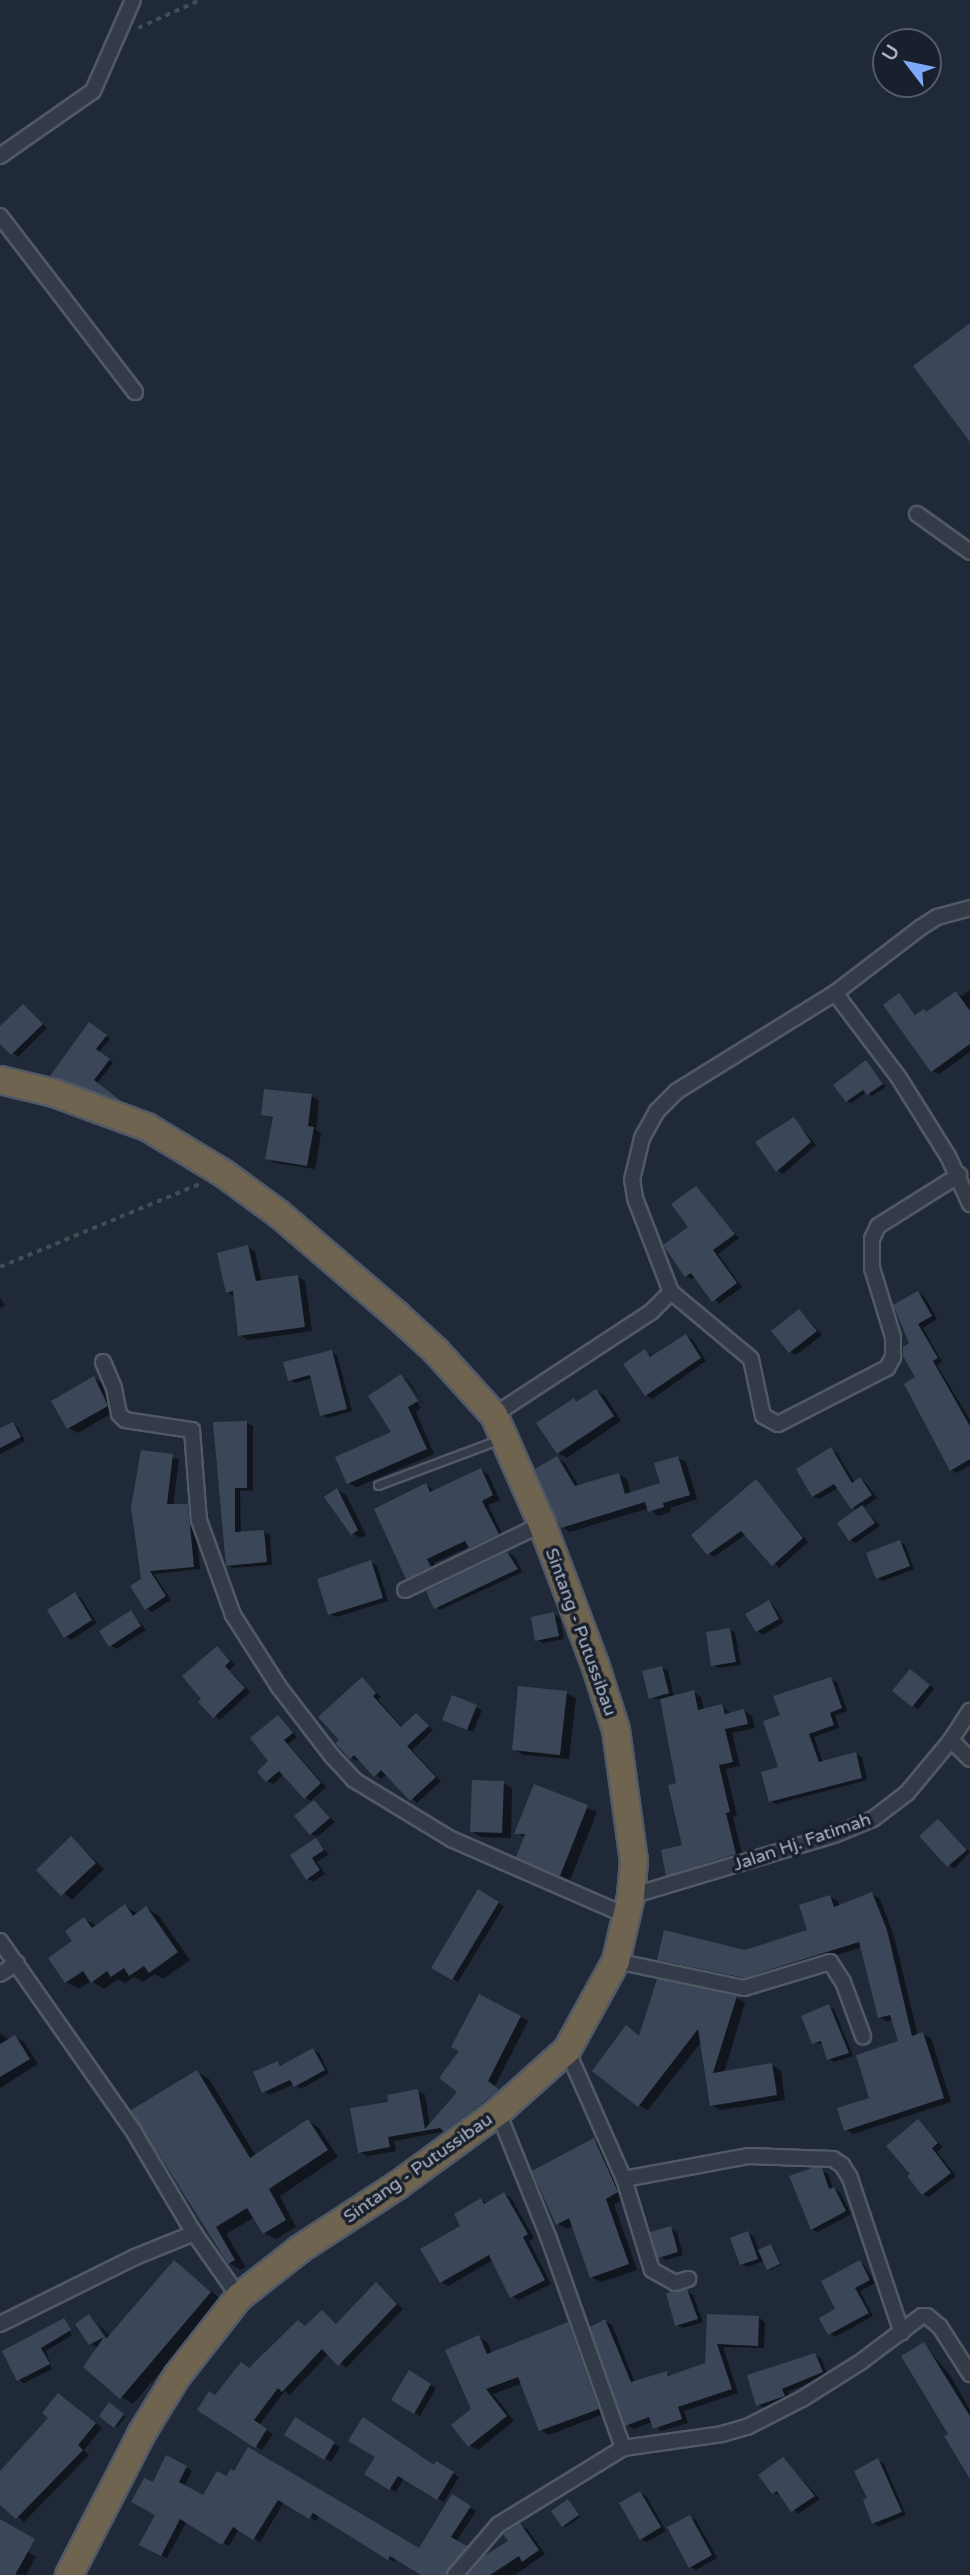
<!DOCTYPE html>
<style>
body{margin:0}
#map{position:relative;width:970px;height:2575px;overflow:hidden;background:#202938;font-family:"Varela Round",sans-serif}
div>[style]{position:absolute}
.shadow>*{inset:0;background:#0007}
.building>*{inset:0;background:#3b4758}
.path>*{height:3.5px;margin-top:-1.75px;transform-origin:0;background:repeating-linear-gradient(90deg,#3c5153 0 5px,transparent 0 10px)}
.roads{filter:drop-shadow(2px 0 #515866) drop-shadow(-2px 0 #515866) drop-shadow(0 2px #515866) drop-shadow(0 -2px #515866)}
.lane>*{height:7px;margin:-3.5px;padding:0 3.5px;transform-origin:3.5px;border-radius:3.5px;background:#333b48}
.street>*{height:14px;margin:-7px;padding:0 7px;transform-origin:7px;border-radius:7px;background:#333b48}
.highway>*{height:26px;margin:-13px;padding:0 13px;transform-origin:13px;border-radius:13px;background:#6f6450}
span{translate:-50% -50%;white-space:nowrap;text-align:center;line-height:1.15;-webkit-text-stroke:7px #19202d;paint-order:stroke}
.street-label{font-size:18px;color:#adb5c5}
.north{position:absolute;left:872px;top:28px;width:70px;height:70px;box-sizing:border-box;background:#19202d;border:2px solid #545c6a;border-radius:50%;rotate:302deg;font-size:19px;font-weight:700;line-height:28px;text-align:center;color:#adb5c5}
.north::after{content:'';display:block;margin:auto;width:24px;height:32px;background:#7ea8fa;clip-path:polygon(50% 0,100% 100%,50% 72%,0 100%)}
</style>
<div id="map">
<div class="shadow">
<div style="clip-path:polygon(970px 990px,970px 1052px,939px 1074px,932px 1071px,899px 995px,917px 1016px,928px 1013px,956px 993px,962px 996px)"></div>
<div style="clip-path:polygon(23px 1006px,47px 1028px,18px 1057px,0 1041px,0 1028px)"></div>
<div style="clip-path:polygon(94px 1027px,110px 1039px,99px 1052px,113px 1063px,97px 1083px,57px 1077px)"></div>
<div style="clip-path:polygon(866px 1062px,886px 1087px,872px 1096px,867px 1092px,851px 1103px,847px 1101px)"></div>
<div style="clip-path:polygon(312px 1096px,319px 1101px,316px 1130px,321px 1133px,315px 1169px,275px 1163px,267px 1158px,274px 1119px,263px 1114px)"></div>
<div style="clip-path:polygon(794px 1119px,816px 1145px,783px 1174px,777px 1170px)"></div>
<div style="clip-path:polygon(696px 1188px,739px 1238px,718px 1254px,742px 1287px,719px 1304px,696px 1276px,692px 1279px,686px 1276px)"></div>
<div style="clip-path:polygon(248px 1247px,255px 1252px,262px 1282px,297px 1276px,305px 1281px,312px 1331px,248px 1340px,240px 1335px,234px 1296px,227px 1292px)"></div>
<div style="clip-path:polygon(918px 1293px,924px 1296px,937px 1319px,923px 1328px,942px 1362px,937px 1365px,970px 1420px,970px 1465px,957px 1473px,951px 1470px,917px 1377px,911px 1344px)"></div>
<div style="clip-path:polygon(0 1297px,5px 1306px,0 1308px)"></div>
<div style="clip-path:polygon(800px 1311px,822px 1335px,796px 1355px,790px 1352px)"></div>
<div style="clip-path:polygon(686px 1336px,692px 1339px,706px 1361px,652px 1399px,646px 1395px,645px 1351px,652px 1357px)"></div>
<div style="clip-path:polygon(331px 1352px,337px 1355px,352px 1411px,328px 1418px,322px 1415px,313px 1378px,295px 1383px,289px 1379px)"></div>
<div style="clip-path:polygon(401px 1377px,409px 1381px,425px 1406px,407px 1381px,403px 1381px,421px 1408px,416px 1412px,434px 1454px,357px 1487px,348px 1483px,394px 1433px)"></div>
<div style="clip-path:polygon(94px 1378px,103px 1384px,116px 1411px,78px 1433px,69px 1428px)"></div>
<div style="clip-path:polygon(597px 1391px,605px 1396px,621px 1421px,567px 1458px,558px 1453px,574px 1400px,578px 1403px)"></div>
<div style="clip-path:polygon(247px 1423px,253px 1426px,253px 1490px,240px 1491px,241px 1534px,264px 1532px,270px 1535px,272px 1565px,233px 1568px,227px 1565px,214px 1424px)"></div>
<div style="clip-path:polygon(13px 1424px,18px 1427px,25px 1441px,0 1454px,0 1430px)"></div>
<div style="clip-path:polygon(831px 1450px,837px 1453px,855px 1483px,860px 1479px,866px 1483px,877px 1498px,863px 1508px,880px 1526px,856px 1543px,850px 1540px,857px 1511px,838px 1488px,819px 1499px,813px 1496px)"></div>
<div style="clip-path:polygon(142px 1452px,179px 1459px,173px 1506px,194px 1509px,200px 1569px,154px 1574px,171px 1600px,152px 1612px,146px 1608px,143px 1579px)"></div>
<div style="clip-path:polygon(557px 1458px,565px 1463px,579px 1487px,619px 1475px,627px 1479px,631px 1494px,662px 1484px,678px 1458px,686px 1462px,697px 1499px,670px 1508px,671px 1512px,658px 1516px,649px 1508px,570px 1532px,562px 1527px)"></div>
<div style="clip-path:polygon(481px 1470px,488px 1474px,500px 1500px,488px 1505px,505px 1539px,478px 1552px,469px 1547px,434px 1563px,437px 1571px,415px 1582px,407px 1578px,426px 1485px,435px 1491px)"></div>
<div style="clip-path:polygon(756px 1481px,808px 1542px,779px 1568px,746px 1534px,714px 1557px,709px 1554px)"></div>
<div style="clip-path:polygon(337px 1490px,346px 1495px,366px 1535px,361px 1538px,352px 1533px)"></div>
<div style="clip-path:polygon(900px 1542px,905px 1545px,914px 1569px,883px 1581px,877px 1578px)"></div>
<div style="clip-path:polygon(510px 1554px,515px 1557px,522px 1572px,440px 1610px,435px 1607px,428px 1591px)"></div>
<div style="clip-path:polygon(371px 1562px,377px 1566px,388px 1601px,336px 1617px,330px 1614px)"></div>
<div style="clip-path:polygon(75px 1595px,81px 1598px,97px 1623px,71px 1640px,65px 1636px)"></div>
<div style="clip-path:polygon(769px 1602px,774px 1606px,784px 1622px,763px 1635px,757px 1631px)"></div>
<div style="clip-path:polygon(131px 1612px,146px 1630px,116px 1649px,110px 1645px)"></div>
<div style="clip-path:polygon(554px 1614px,560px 1618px,564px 1639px,543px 1643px,537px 1640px)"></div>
<div style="clip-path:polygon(730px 1629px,735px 1633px,741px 1665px,719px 1668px,713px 1665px)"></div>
<div style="clip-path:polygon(218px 1648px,235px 1665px,229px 1670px,250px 1692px,220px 1720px,200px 1702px)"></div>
<div style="clip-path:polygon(662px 1668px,668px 1671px,674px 1697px,693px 1692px,701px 1697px,704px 1710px,722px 1706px,731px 1714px,744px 1711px,752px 1716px,755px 1728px,732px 1733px,740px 1766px,726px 1769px,737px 1816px,733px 1817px,743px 1858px,675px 1879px,667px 1874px,684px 1846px,679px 1784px,662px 1700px,650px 1698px)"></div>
<div style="clip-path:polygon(917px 1675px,934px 1689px,918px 1709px,913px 1706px)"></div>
<div style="clip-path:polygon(362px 1679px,381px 1697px,378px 1700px,403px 1728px,416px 1715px,433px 1730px,412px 1750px,441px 1781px,417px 1803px,387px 1774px,381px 1779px,360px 1758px,357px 1761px,351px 1758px,341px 1740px)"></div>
<div style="clip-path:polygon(831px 1679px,837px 1682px,847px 1711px,835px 1715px,839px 1728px,814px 1737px,823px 1763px,856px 1754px,862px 1757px,867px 1780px,776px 1804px,770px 1801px,781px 1769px,782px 1716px)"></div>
<div style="clip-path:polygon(566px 1693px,576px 1698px,569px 1759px,523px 1755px,514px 1749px)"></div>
<div style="clip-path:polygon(453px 1697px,482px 1710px,473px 1732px,450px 1722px)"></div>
<div style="clip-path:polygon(278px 1717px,297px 1737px,288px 1744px,326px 1787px,310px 1801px,284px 1774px,273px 1784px,267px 1781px)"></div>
<div style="clip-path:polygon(503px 1783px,512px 1788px,511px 1838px,481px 1837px,472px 1831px)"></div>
<div style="clip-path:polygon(535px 1786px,597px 1812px,570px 1880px,528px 1862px,526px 1838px,517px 1833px)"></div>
<div style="clip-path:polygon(314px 1802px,335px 1822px,317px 1837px,311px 1834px)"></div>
<div style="clip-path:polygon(938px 1821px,970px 1852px,954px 1869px,921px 1837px)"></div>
<div style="clip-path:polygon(71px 1838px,104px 1869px,72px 1900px,39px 1870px)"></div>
<div style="clip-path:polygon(316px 1840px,329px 1854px,317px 1862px,325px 1874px,313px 1882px,307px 1878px)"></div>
<div style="clip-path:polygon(478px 1892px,504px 1906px,458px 1982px,433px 1967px)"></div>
<div style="clip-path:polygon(872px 1894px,880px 1899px,894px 1936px,918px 2036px,923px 2034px,931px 2038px,951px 2102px,853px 2134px,845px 2129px,871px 2099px,900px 2042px,893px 2020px,887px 2021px,879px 2017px,862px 1947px,753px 1982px,667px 1963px,659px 1959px,745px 1952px,809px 1932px,830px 1897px,838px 1901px,840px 1907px)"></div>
<div style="clip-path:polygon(125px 1906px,138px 1914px,147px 1908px,159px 1916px,190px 1960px,163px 1979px,155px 1974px,143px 1982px,134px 1977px,125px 1983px,118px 1979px,104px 1989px,91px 1981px,79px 1989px,66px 1982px,50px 1959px,75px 1942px,84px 1919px,97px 1926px)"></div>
<div style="clip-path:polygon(480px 1996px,528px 2021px,495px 2086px,504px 2093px,453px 2134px,447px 2131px,394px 2141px,396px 2151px,367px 2156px,360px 2152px,390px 2103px,417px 2091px,425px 2095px,430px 2126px,459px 2091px,462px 2051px)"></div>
<div style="clip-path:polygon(736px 1998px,745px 2003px,724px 2073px,772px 2065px,781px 2071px,785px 2100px,721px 2110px,711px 2105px,702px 2041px,648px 2110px,639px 2105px,627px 2028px,641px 2037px)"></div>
<div style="clip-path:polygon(829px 2006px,834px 2009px,853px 2056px,834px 2062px,829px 2059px,824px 2044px,814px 2043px)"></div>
<div style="clip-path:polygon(0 2033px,9px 2040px,15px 2037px,24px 2042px,38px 2064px,0 2088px)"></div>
<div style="clip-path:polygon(313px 2050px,319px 2053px,329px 2073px,301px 2089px,294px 2084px,270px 2095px,264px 2091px,278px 2063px,283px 2066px)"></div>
<div style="clip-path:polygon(197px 2072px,209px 2079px,256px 2156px,308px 2121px,319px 2128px,338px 2157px,280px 2196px,296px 2227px,276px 2239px,264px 2233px,255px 2217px,226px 2234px,246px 2267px,241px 2270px,229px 2263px,133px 2111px)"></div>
<div style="clip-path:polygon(918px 2121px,943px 2147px,937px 2152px,956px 2176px,929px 2197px,923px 2194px,913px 2175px)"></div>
<div style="clip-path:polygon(594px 2140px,603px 2146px,626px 2198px,614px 2204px,637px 2270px,601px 2282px,591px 2277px,574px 2225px,567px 2229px,558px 2224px)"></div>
<div style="clip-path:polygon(822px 2170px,828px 2174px,833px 2188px,840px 2192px,851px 2214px,818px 2232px,812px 2229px)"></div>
<div style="clip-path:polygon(504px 2194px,511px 2198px,534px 2238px,529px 2241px,551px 2284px,519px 2300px,512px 2296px,493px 2260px,448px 2286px,441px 2282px,463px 2226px,481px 2200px,488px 2204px)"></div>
<div style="clip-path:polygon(671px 2228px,677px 2232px,683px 2255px,666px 2260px,660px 2256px)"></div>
<div style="clip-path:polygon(748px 2233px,754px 2237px,759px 2251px,773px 2247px,781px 2265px,770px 2270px,764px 2261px,747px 2267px,741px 2264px)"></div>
<div style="clip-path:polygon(174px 2262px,222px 2300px,133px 2404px,121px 2397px,98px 2348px,90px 2343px,89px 2317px,104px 2339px,108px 2339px,95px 2320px,110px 2337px)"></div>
<div style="clip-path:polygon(860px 2262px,865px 2266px,875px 2283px,860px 2291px,873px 2316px,835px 2337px,829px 2333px)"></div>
<div style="clip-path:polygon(377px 2284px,403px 2309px,346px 2368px,329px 2353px,290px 2395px,285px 2391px,259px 2425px,273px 2434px,262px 2450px,256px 2446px,216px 2397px,250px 2370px,299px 2322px,306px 2327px,322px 2312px,338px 2325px)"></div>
<div style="clip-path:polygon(687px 2291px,693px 2295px,703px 2322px,683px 2328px,677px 2325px)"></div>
<div style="clip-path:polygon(709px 2316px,759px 2318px,765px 2322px,764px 2348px,723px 2347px,738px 2393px,684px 2411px,688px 2423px,661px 2431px,652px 2422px,634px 2429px,627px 2425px,605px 2321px,612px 2325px,635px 2383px,667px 2373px,672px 2376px,706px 2364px)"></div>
<div style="clip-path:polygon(64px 2320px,72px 2335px,46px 2351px,52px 2369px,24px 2383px,19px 2380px,5px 2352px)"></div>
<div style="clip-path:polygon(568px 2324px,577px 2329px,606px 2413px,549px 2435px,541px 2430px,523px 2383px,493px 2394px,514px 2421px,478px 2450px,469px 2445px,479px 2337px,487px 2342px,492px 2353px)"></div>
<div style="clip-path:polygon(924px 2344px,950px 2375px,970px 2410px,970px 2478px,951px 2434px)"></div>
<div style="clip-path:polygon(815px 2355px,821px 2358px,828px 2375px,788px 2392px,790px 2399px,764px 2408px,758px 2404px)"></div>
<div style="clip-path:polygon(409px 2372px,436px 2388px,420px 2416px,393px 2400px)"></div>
<div style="clip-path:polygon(66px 2399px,102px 2428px,84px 2450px,89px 2455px,24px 2522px,0 2502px,0 2474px)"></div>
<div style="clip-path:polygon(109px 2405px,126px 2417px,117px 2427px,101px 2415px)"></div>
<div style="clip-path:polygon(296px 2420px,340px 2447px,331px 2462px,287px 2435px)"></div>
<div style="clip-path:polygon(783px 2459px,820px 2499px,798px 2514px,782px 2495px,773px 2493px)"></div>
<div style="clip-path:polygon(878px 2460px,884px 2464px,906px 2515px,879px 2526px,873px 2523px,870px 2499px)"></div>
<div style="clip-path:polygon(437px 2463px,459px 2477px,444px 2502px,404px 2478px,396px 2492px,366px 2474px,435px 2467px)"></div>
<div style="clip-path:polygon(186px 2467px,192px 2471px,184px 2487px,204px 2497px,218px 2474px,420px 2550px,452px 2497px,476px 2511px,456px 2542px,472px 2551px,460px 2565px,433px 2559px,430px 2575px,424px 2575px,397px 2558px,394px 2562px,319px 2515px,316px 2521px,284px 2502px,260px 2542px,239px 2529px,229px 2546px,187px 2521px,167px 2558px,141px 2544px,157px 2514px,153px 2485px)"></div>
<div style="clip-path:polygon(640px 2493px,646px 2496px,666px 2531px,647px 2542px,641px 2539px)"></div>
<div style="clip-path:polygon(568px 2501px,580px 2517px,566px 2527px,563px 2525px)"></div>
<div style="clip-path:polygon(690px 2517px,696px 2520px,717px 2558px,696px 2570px,691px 2567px)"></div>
<div style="clip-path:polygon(520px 2525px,527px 2529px,545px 2554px,515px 2575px,470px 2575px,511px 2541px)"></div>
<div style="clip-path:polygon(0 2534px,36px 2557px,26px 2575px,0 2572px)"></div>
</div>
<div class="building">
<div style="clip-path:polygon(970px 323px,970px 442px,913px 366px)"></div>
<div style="clip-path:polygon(956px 991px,970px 1011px,970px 1044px,931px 1072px,883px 1005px,899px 993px,915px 1015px,924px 1009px,926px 1012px)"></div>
<div style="clip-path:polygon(23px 1004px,43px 1024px,11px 1055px,0 1044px,0 1026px)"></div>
<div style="clip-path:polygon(89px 1022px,107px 1035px,96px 1049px,110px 1059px,94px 1080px,121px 1101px,50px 1076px)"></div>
<div style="clip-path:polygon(866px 1060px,883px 1084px,867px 1095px,863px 1090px,846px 1102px,833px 1085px)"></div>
<div style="clip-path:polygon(264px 1089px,312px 1094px,308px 1126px,314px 1127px,307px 1166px,265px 1159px,273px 1117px,261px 1115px)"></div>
<div style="clip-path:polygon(794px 1117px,811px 1142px,776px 1172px,755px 1142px)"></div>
<div style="clip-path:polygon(696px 1186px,735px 1234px,713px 1250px,737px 1283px,712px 1302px,691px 1273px,685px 1277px,663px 1245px,688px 1227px,671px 1204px)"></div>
<div style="clip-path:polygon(248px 1245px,256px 1281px,298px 1275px,305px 1327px,238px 1336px,233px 1291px,226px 1293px,217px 1253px)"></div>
<div style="clip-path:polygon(918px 1291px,932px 1316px,918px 1324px,938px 1358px,933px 1361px,970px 1426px,970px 1459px,950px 1471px,904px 1384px,915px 1377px,903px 1356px,903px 1347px,909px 1343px,893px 1305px)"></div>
<div style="clip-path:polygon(799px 1309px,817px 1331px,789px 1353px,771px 1331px)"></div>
<div style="clip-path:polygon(686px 1334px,701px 1358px,645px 1396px,623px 1364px,645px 1349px,650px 1357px)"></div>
<div style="clip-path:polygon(332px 1350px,347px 1409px,320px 1416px,310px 1375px,288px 1381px,283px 1362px)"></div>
<div style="clip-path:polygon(401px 1374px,418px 1401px,408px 1407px,427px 1449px,347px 1484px,335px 1457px,391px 1432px,368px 1396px)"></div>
<div style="clip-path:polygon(94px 1376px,108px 1406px,67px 1429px,51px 1401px)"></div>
<div style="clip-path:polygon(596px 1389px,614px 1416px,557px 1454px,536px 1423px,574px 1398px,576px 1402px)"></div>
<div style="clip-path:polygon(247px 1421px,247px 1488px,235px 1488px,235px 1532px,264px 1530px,267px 1562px,226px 1566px,213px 1422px)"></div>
<div style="clip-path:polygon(13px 1422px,21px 1437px,0 1448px,0 1428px)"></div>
<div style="clip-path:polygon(831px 1447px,852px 1483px,860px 1477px,872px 1495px,851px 1509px,834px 1484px,812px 1497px,796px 1469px)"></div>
<div style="clip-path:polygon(141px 1450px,173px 1454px,167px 1504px,188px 1504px,194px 1567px,150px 1571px,166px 1596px,145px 1610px,130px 1586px,141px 1579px,131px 1507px)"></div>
<div style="clip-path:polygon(557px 1456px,575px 1486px,619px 1473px,625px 1494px,660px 1483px,654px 1463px,678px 1456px,690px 1495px,663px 1503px,664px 1507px,648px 1512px,645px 1502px,561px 1528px,535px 1469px)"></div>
<div style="clip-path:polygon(481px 1468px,493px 1495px,482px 1501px,499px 1534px,469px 1548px,465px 1541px,427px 1559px,431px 1567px,406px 1579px,374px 1509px,426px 1483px,430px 1492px)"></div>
<div style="clip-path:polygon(756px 1479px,803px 1538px,772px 1566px,741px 1531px,707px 1555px,691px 1535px)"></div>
<div style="clip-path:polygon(337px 1488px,358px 1530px,351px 1535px,324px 1497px)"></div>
<div style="clip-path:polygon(862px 1505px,875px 1523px,849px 1541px,837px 1523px)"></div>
<div style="clip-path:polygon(900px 1540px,910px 1566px,876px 1579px,866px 1553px)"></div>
<div style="clip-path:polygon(507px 1552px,518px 1569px,434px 1609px,426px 1591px)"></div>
<div style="clip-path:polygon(371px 1560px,383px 1598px,328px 1615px,317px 1579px)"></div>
<div style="clip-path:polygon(75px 1592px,92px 1620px,64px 1638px,47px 1610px)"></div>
<div style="clip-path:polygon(769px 1600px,779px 1619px,756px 1632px,745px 1614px)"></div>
<div style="clip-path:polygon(131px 1610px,141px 1626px,109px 1647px,99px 1631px)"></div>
<div style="clip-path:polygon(554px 1612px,559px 1636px,535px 1641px,531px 1617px)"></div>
<div style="clip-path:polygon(730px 1628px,736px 1662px,711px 1666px,706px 1632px)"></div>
<div style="clip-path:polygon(217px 1646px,230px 1661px,225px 1666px,245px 1688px,213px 1718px,198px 1702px,201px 1699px,182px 1676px)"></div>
<div style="clip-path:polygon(662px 1666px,669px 1693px,649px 1699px,642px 1671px)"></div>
<div style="clip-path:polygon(910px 1669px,930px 1685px,912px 1707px,892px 1691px)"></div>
<div style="clip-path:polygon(362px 1677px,376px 1693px,373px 1696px,401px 1727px,416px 1713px,429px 1726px,407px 1746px,436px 1777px,410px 1801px,381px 1770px,374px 1777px,354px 1755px,350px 1759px,335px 1743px,339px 1740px,318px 1717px)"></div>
<div style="clip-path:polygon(831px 1677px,842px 1708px,830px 1713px,834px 1725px,809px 1734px,819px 1762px,856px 1752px,862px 1778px,769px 1802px,761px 1772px,778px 1767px,763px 1721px,780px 1715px,773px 1696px)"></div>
<div style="clip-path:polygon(518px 1686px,567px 1691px,560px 1755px,512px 1750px)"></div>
<div style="clip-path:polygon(694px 1690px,698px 1710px,722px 1704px,725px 1714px,744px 1709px,748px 1724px,725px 1729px,733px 1762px,719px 1765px,730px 1812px,726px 1813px,736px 1854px,666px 1876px,661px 1850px,682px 1845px,668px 1785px,676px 1783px,660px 1699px)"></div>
<div style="clip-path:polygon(452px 1695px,477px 1705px,467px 1730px,442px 1720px)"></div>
<div style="clip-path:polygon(278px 1715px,293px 1733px,284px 1740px,321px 1783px,304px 1799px,279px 1771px,266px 1782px,257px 1772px,268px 1761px,250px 1738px)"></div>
<div style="clip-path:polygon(472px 1780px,504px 1781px,502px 1833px,470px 1832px)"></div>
<div style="clip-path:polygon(534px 1784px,588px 1805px,560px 1876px,516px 1857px,525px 1834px,514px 1834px)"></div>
<div style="clip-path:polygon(314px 1800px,330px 1818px,310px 1835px,294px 1816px)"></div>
<div style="clip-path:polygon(938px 1819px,967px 1850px,947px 1867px,919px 1836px)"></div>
<div style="clip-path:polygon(71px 1836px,96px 1863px,61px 1896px,36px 1870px)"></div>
<div style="clip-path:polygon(316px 1838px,324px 1850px,312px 1858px,320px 1870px,306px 1880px,290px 1855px)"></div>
<div style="clip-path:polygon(478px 1889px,499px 1902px,452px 1980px,431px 1968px)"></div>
<div style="clip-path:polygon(872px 1892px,887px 1930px,912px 2036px,923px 2032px,944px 2098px,844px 2131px,837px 2108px,869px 2098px,856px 2055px,898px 2041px,890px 2015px,878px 2018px,859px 1942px,744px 1978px,657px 1960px,664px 1930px,745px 1950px,807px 1930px,799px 1905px,830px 1895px,834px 1907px)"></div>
<div style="clip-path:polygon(125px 1904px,133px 1916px,146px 1906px,178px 1952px,149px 1973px,144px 1966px,129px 1976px,124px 1968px,111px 1977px,107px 1971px,91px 1983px,83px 1971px,65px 1983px,48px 1958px,72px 1941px,65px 1931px,84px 1917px,92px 1928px)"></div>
<div style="clip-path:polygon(657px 1979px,737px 1996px,713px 2073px,772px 2063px,777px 2095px,710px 2106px,698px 2029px,638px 2107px,592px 2071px,626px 2025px,639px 2036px)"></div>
<div style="clip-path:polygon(479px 1994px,521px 2016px,488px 2081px,499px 2089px,496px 2093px,444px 2132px,440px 2128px,388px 2137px,390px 2147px,358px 2153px,350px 2108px,388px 2102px,387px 2095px,418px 2089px,425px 2129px,457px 2092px,439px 2078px,459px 2051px,451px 2047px)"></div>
<div style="clip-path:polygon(829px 2004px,849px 2053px,827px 2060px,821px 2041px,812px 2044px,801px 2016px)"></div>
<div style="clip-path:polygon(15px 2035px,30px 2059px,0 2077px,0 2044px)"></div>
<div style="clip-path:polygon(313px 2048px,325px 2070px,294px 2087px,290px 2080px,262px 2093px,253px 2072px,278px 2061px,280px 2066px)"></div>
<div style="clip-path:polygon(197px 2070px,250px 2158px,308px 2119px,328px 2150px,269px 2189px,286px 2220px,263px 2234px,247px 2208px,216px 2227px,235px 2260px,228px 2264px,131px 2110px)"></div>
<div style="clip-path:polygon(918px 2119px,938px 2143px,932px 2148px,951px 2173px,922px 2195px,907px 2176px,910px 2174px,886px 2146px)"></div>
<div style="clip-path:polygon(594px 2138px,618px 2192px,606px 2199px,629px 2264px,590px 2278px,569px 2218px,556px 2225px,532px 2171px)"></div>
<div style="clip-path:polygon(812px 2168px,822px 2168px,829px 2189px,834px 2187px,846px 2211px,811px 2230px,789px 2176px)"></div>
<div style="clip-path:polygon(504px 2192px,528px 2234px,523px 2237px,545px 2280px,510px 2298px,489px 2255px,440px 2283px,420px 2249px,460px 2226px,454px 2214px,481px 2198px,484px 2204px)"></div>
<div style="clip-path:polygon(671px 2226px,678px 2252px,658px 2258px,650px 2232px)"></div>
<div style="clip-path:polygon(748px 2231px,758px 2259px,740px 2265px,730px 2238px)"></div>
<div style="clip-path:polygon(771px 2244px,780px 2264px,767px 2270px,758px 2250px)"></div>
<div style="clip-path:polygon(174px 2260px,211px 2292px,120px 2399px,83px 2367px,104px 2337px,89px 2345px,75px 2324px,89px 2314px,106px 2339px)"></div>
<div style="clip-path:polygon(860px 2260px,870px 2280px,855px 2288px,869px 2313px,828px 2335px,819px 2318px,835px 2309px,821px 2281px)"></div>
<div style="clip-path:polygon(376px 2282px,397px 2304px,338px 2366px,322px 2349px,282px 2392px,278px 2388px,254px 2420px,267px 2429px,255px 2448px,197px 2410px,209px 2391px,215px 2395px,241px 2362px,249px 2368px,298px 2320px,305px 2326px,322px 2310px,336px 2324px)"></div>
<div style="clip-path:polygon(687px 2289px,698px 2319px,675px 2326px,666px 2293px)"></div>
<div style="clip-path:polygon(707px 2314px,759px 2316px,758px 2346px,717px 2344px,732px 2389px,678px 2407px,682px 2419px,653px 2429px,649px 2417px,625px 2426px,590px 2327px,605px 2319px,631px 2382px,667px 2371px,668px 2376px,705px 2363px)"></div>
<div style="clip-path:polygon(64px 2318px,71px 2330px,41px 2348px,50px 2364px,17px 2381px,2px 2351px)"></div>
<div style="clip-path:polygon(568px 2322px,599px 2409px,539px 2431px,518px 2377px,486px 2389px,507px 2416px,468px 2447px,451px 2425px,471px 2409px,445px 2350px,479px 2335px,487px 2354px)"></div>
<div style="clip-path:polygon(924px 2342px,970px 2416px,970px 2479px,944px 2436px,948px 2434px,901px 2356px)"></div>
<div style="clip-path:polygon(815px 2353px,823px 2372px,782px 2389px,785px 2396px,756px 2406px,747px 2375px)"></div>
<div style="clip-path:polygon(409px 2370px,431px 2384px,414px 2414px,391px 2400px)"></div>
<div style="clip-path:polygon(58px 2393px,96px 2423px,78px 2445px,83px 2450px,16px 2519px,0 2505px,0 2471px,48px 2418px,42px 2413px)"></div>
<div style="clip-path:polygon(109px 2402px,124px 2414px,114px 2428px,99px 2416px)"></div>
<div style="clip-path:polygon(295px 2417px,335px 2442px,324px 2460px,284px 2435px)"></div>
<div style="clip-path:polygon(363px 2417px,434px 2465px,436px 2461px,454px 2472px,437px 2500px,398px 2476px,389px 2490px,364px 2474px,375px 2457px,348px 2441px)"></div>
<div style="clip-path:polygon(248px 2447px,419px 2548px,452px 2494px,471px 2506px,451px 2537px,467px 2546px,446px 2575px,421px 2575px,390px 2556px,388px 2560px,313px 2513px,309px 2519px,278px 2500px,253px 2540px,233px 2527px,222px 2545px,180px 2519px,161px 2556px,139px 2545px,155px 2515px,131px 2502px,144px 2478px,153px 2482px,166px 2455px,187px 2466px,179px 2482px,203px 2495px,217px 2471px,226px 2476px,231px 2469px,234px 2471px)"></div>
<div style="clip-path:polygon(783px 2457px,815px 2496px,791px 2512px,777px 2491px,772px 2494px,758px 2475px)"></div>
<div style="clip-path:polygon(878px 2458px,902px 2512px,872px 2524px,863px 2500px,867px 2498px,854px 2471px)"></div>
<div style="clip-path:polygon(640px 2491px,661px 2527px,640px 2540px,619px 2503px)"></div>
<div style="clip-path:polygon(568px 2499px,579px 2515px,562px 2527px,551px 2511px)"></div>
<div style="clip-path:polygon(690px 2515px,712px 2555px,689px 2568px,667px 2527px)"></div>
<div style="clip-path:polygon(0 2519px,35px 2539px,15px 2575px,0 2575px)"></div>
<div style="clip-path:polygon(520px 2523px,539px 2550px,522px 2562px,519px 2556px,490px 2575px,468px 2575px,484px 2556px,508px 2541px,503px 2534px)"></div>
</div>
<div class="path">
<div style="left:138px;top:28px;width:68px;rotate:-24.3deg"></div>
<div style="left:0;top:1267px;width:216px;rotate:-22.6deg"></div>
</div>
<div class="roads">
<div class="lane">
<div style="left:378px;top:1485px;width:128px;rotate:-20.6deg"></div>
</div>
<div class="street">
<div style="left:0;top:156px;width:113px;rotate:-35deg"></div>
<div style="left:93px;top:91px;width:99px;rotate:-66.3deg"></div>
<div style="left:0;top:216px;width:222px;rotate:52.5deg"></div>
<div style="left:917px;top:514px;width:65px;rotate:35.6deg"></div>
<div style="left:835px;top:993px;width:106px;rotate:53deg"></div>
<div style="left:899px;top:1078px;width:92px;rotate:57.9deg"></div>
<div style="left:948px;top:1156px;width:53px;rotate:65.4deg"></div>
<div style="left:671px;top:1292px;width:104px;rotate:39.9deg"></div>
<div style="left:751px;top:1359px;width:58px;rotate:78.1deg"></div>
<div style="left:763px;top:1416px;width:17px;rotate:28deg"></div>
<div style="left:778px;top:1424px;width:123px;rotate:-27.2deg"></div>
<div style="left:887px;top:1368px;width:13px;rotate:-61deg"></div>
<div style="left:893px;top:1357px;width:20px;rotate:-90deg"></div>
<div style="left:893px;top:1337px;width:72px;rotate:-106.9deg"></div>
<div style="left:872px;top:1268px;width:29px;rotate:-90deg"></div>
<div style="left:872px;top:1239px;width:14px;rotate:-65deg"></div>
<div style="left:878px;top:1226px;width:96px;rotate:-32.2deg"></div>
<div style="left:103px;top:1362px;width:28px;rotate:67deg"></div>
<div style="left:114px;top:1388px;width:26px;rotate:79deg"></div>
<div style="left:119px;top:1414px;width:8px;rotate:45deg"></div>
<div style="left:125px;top:1420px;width:68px;rotate:8.5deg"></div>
<div style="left:192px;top:1430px;width:90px;rotate:85.6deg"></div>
<div style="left:199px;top:1520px;width:101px;rotate:70.3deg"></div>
<div style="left:233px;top:1615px;width:85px;rotate:57.4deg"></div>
<div style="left:279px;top:1687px;width:87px;rotate:52.5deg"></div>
<div style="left:332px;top:1756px;width:33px;rotate:47deg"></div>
<div style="left:354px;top:1780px;width:114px;rotate:31.3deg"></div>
<div style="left:451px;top:1839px;width:192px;rotate:23.6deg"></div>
<div style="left:494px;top:1415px;width:188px;rotate:-33.3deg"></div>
<div style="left:651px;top:1312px;width:28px;rotate:-45deg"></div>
<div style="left:671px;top:1292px;width:101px;rotate:-111deg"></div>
<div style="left:635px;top:1198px;width:18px;rotate:-99deg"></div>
<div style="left:632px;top:1180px;width:43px;rotate:-76.6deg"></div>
<div style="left:642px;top:1138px;width:31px;rotate:-61deg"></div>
<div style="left:657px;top:1111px;width:28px;rotate:-45deg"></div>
<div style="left:677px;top:1091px;width:186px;rotate:-31.8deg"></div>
<div style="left:835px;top:993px;width:107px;rotate:-37.4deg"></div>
<div style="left:920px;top:928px;width:20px;rotate:-33deg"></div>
<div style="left:937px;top:917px;width:34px;rotate:-15deg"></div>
<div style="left:405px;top:1590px;width:152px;rotate:-25.7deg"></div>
<div style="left:951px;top:1740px;width:27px;rotate:45deg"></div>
<div style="left:631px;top:1896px;width:212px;rotate:-16.7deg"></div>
<div style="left:834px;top:1835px;width:42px;rotate:-22.3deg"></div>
<div style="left:873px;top:1819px;width:43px;rotate:-37.4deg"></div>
<div style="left:907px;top:1793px;width:69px;rotate:-50.3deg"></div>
<div style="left:951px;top:1740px;width:35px;rotate:-57deg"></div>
<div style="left:0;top:1941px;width:233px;rotate:54.9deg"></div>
<div style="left:134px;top:2132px;width:117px;rotate:59.3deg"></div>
<div style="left:194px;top:2233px;width:78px;rotate:54.9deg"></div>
<div style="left:616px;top:1961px;width:131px;rotate:11.9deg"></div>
<div style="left:744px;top:1988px;width:90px;rotate:-16.8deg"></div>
<div style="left:830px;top:1962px;width:24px;rotate:57deg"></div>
<div style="left:843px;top:1982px;width:58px;rotate:69.7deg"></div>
<div style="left:0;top:1974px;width:20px;rotate:-33deg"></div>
<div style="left:567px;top:2050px;width:141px;rotate:66.2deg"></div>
<div style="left:624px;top:2179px;width:95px;rotate:72.9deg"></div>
<div style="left:652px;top:2270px;width:26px;rotate:29deg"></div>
<div style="left:675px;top:2283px;width:14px;rotate:-17deg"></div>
<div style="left:498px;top:2112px;width:137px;rotate:68.1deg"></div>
<div style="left:549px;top:2239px;width:222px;rotate:70.5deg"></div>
<div style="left:624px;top:2179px;width:126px;rotate:-10.5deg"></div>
<div style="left:748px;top:2156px;width:85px;rotate:2deg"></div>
<div style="left:833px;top:2159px;width:11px;rotate:34deg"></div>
<div style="left:842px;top:2165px;width:15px;rotate:58deg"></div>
<div style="left:850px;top:2178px;width:163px;rotate:71.5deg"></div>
<div style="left:0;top:2324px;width:151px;rotate:-26.4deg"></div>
<div style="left:135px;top:2257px;width:64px;rotate:-22.1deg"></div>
<div style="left:455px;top:2575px;width:66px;rotate:-49.3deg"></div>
<div style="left:498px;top:2525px;width:147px;rotate:-31.6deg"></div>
<div style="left:623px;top:2448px;width:100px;rotate:-8deg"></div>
<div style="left:722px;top:2434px;width:26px;rotate:-16deg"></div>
<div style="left:747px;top:2427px;width:62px;rotate:-27deg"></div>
<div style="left:802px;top:2399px;width:71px;rotate:-32.3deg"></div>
<div style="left:862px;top:2361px;width:75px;rotate:-36.9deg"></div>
<div style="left:922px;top:2316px;width:5px"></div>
<div style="left:927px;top:2316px;width:17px;rotate:40deg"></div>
<div style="left:940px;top:2327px;width:56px;rotate:57.4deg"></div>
</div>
<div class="highway">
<div style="left:0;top:1080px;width:56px;rotate:13.5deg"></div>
<div style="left:54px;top:1093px;width:99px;rotate:20.1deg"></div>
<div style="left:147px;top:1127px;width:89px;rotate:31.2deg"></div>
<div style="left:223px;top:1173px;width:69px;rotate:36.2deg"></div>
<div style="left:279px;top:1214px;width:157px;rotate:40.6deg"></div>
<div style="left:398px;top:1316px;width:52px;rotate:42.6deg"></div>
<div style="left:436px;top:1351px;width:86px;rotate:47.8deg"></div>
<div style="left:494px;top:1415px;width:119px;rotate:66.2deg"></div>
<div style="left:542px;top:1524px;width:150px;rotate:69.3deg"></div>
<div style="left:595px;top:1664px;width:69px;rotate:72.3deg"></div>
<div style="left:616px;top:1730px;width:132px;rotate:82.2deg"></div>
<div style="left:634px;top:1861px;width:35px;rotate:95deg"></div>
<div style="left:631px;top:1896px;width:67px;rotate:103deg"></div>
<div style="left:616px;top:1961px;width:102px;rotate:118.8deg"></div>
<div style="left:567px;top:2050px;width:93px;rotate:138.1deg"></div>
<div style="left:498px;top:2112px;width:124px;rotate:143.9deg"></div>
<div style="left:398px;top:2185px;width:117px;rotate:146.9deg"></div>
<div style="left:300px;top:2249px;width:78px;rotate:141.8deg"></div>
<div style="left:239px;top:2297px;width:100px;rotate:128.1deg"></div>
<div style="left:177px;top:2376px;width:67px;rotate:121.6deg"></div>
<div style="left:142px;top:2433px;width:160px;rotate:117.2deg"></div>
</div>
</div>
<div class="street-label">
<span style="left:581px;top:1632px;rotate:70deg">Sintang - Putussibau</span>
<span style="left:802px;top:1842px;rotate:-19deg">Jalan Hj. Fatimah</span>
<span style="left:418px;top:2168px;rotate:-35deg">Sintang - Putussibau</span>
</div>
<div class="north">U</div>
</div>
